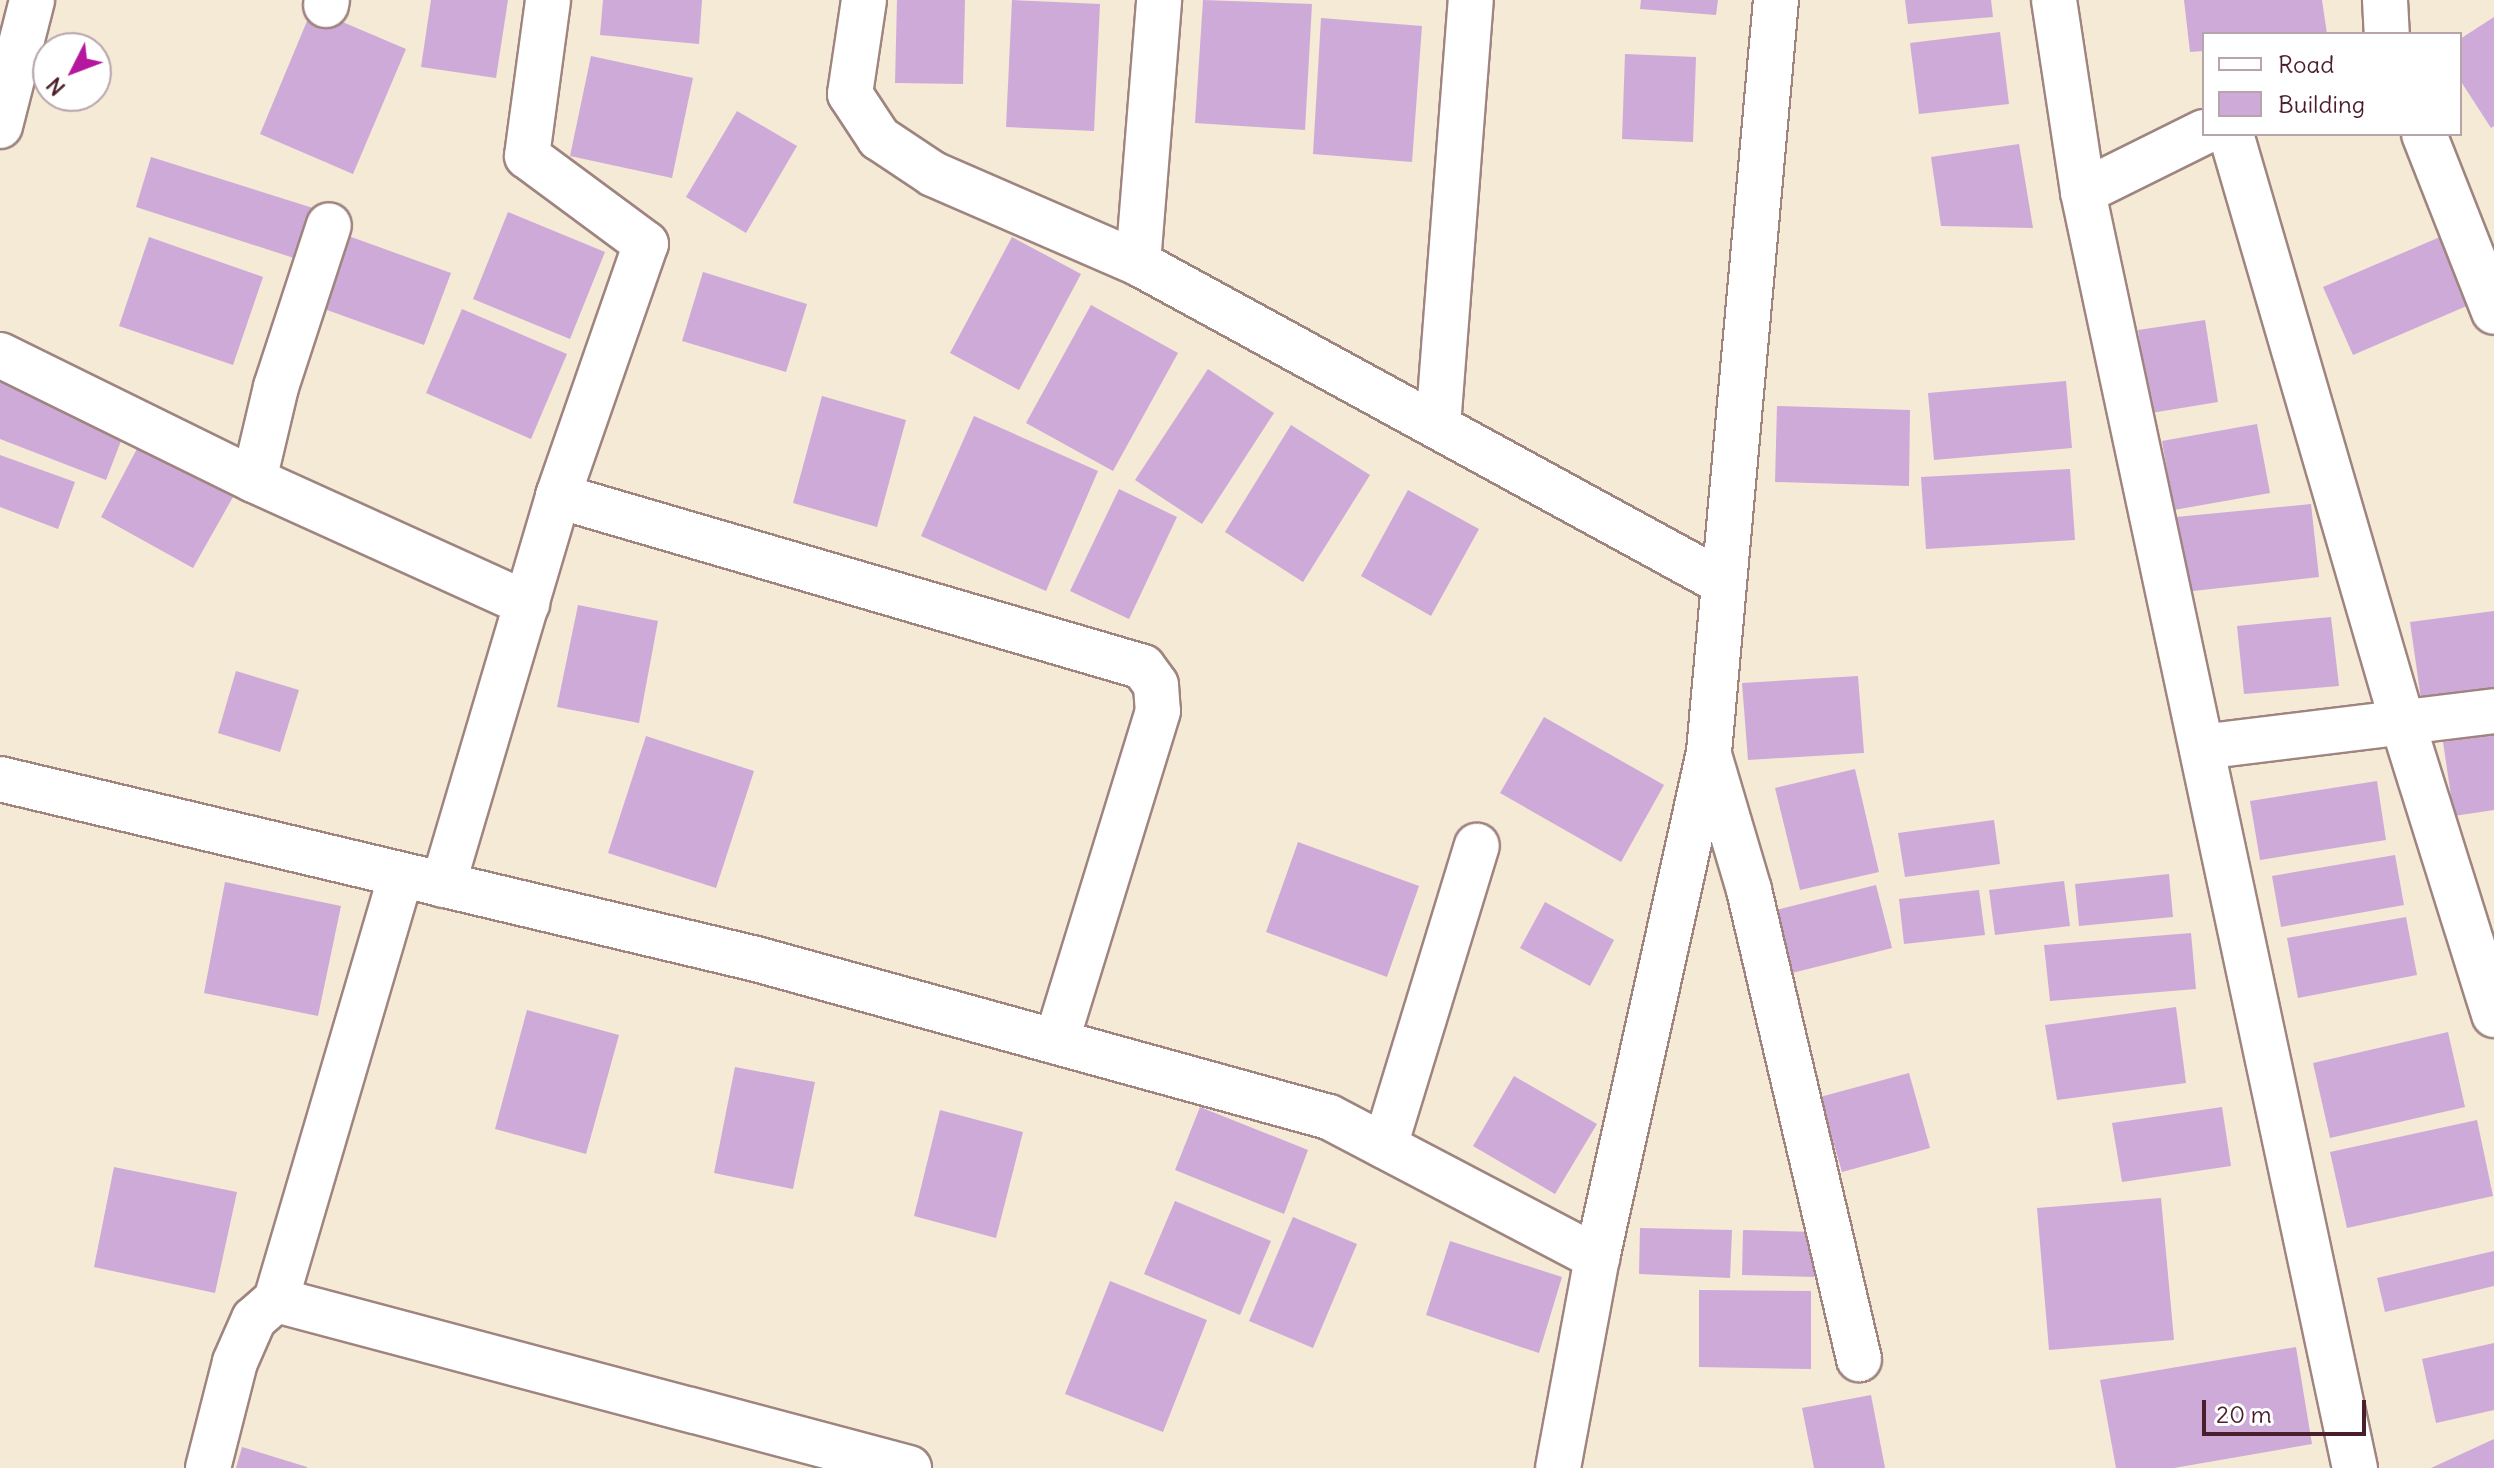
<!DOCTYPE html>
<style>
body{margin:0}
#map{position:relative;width:2494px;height:1468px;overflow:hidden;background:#f4ead6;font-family:Delius,sans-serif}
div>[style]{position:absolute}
.building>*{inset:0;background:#ceaad9}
.roads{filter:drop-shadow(2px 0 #9f8480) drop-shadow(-2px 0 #9f8480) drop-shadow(0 2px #9f8480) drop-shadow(0 -2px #9f8480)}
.street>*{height:44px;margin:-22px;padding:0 22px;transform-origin:22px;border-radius:22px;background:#fff}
span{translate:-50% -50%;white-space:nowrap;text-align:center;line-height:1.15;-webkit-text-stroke:8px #fff;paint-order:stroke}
.legend{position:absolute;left:2202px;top:32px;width:260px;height:104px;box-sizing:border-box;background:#fff;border:2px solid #b7a5aa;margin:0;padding:10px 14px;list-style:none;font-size:24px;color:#4a1f2b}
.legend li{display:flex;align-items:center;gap:16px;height:40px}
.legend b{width:40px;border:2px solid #b7a5aa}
.north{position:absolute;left:32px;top:32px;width:80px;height:80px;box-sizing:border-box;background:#fff;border:2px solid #b7a5aa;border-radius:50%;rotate:228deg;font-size:22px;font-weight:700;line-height:32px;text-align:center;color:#4a1f2b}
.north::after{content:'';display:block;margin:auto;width:28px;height:36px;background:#b5179e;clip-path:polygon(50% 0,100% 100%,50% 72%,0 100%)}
.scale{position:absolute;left:2202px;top:1400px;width:164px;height:36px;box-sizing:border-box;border:4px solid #4a1f2b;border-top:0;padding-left:10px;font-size:24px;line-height:28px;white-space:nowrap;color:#4a1f2b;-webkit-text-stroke:6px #fff;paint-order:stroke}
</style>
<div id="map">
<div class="building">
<div style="clip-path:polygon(431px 0,508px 0,496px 78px,421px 67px)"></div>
<div style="clip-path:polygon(603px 0,702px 0,699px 44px,600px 35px)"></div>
<div style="clip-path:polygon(897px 0,965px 0,963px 84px,895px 83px)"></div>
<div style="clip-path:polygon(1012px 0,1100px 4px,1094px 131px,1006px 127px)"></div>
<div style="clip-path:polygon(1203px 0,1312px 4px,1305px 130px,1195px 123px)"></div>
<div style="clip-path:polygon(1641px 0,1718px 0,1716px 15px,1640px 9px)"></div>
<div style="clip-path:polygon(1905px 0,1991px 0,1993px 17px,1908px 24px)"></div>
<div style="clip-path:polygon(2184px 0,2322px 0,2327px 34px,2204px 34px,2204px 51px,2190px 52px)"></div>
<div style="clip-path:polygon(312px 9px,406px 49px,353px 174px,260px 134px)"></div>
<div style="clip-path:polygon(2494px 17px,2494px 126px,2491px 128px,2460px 80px,2460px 39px)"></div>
<div style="clip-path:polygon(1321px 18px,1422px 26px,1412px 162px,1313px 154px)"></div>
<div style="clip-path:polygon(2000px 32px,2009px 104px,1919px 114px,1910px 43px)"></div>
<div style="clip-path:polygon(1625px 54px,1696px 57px,1693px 142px,1622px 139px)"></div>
<div style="clip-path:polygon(591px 56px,693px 78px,672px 178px,570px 156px)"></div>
<div style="clip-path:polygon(737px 111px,797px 146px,746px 233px,686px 197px)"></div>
<div style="clip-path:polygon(2019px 144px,2033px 228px,1941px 226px,1931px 157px)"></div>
<div style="clip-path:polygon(151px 157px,313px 208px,297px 259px,136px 207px)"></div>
<div style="clip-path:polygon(508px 212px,605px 252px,570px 339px,473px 299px)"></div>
<div style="clip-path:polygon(343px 234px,451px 273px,424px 345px,316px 306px)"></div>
<div style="clip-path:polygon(149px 237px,263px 277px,233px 365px,119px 326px)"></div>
<div style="clip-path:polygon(1012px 237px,1081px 274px,1019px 390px,950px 353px)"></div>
<div style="clip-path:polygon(2440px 237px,2469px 305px,2353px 355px,2323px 287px)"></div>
<div style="clip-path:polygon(703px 272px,807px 304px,786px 372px,682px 341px)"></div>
<div style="clip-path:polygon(1091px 305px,1178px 353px,1113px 471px,1026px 423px)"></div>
<div style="clip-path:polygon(462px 309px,567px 354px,531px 439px,426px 393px)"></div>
<div style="clip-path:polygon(2205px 320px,2218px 402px,2151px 413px,2138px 330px)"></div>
<div style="clip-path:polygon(1208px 369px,1274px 413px,1202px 524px,1135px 480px)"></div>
<div style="clip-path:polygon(0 379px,126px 428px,106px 480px,0 439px)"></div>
<div style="clip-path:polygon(2066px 381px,2072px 448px,1934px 460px,1928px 393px)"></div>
<div style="clip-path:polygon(822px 396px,906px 420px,877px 527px,793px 503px)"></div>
<div style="clip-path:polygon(1777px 406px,1910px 410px,1909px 486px,1775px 482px)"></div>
<div style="clip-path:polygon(974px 416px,1098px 471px,1046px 591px,921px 536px)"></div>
<div style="clip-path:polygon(2257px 424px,2270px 493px,2174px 510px,2162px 441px)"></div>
<div style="clip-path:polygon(1291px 425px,1370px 475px,1303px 582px,1225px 532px)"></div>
<div style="clip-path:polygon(139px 445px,233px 497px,193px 568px,101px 517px)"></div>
<div style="clip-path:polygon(0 455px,75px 482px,58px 529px,0 507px)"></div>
<div style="clip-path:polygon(2070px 469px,2075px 540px,1926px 549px,1921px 477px)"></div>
<div style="clip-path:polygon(1119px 489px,1177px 517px,1129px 619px,1070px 591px)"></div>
<div style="clip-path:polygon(1408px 490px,1479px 529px,1431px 616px,1361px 576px)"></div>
<div style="clip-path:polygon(2311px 504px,2319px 577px,2184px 592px,2176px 517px)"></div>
<div style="clip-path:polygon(578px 605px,658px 621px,639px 723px,557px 707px)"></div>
<div style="clip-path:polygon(2494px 611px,2494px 689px,2421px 699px,2410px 622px)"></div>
<div style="clip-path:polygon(2331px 617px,2339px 686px,2244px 694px,2237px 626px)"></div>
<div style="clip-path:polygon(236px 671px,299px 690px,280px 752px,218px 733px)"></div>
<div style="clip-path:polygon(1858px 676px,1864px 753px,1748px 760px,1742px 683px)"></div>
<div style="clip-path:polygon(1544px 717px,1664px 785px,1621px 862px,1500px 793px)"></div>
<div style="clip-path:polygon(2494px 734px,2494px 810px,2454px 816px,2443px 742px)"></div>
<div style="clip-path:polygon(646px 736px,754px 771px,716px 888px,608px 853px)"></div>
<div style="clip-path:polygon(1855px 769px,1879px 872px,1800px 890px,1775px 788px)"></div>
<div style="clip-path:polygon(2377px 781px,2386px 840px,2260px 860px,2250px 801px)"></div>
<div style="clip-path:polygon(1994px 820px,2000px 864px,1905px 877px,1898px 833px)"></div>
<div style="clip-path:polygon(1298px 842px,1419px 886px,1387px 977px,1266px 932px)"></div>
<div style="clip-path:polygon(2395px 855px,2404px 905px,2281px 927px,2272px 876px)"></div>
<div style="clip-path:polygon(2169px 874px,2173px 917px,2079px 926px,2075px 884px)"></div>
<div style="clip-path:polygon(2064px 881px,2070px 926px,1995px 935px,1989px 890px)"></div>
<div style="clip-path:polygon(225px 882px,341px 906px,318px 1016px,204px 993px)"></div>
<div style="clip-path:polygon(1876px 885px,1892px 948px,1792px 973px,1776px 910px)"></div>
<div style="clip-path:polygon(1979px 890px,1985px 935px,1904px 944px,1899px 899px)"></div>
<div style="clip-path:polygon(1545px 902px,1614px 940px,1590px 986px,1520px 948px)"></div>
<div style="clip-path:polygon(2406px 917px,2417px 975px,2298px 998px,2287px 938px)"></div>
<div style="clip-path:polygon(2191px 933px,2196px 989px,2050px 1001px,2044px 945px)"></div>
<div style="clip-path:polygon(2176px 1007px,2186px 1083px,2057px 1100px,2045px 1025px)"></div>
<div style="clip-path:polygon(527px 1010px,619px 1035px,586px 1154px,495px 1129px)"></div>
<div style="clip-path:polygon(2448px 1032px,2465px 1107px,2330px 1138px,2313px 1063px)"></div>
<div style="clip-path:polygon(735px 1067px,815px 1082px,793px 1189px,714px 1173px)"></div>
<div style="clip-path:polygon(1909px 1073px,1930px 1148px,1842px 1172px,1820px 1097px)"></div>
<div style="clip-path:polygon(1514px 1076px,1597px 1124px,1555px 1194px,1473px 1146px)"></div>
<div style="clip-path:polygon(1200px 1107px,1308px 1150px,1284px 1214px,1175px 1170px)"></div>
<div style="clip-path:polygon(2222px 1107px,2231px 1166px,2122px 1182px,2112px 1123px)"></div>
<div style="clip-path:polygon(940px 1110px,1023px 1132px,996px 1238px,914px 1216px)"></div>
<div style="clip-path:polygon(2477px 1120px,2493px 1196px,2347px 1228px,2330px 1152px)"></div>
<div style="clip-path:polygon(114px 1167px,237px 1192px,215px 1293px,94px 1267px)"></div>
<div style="clip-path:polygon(2161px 1198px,2174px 1340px,2049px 1350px,2037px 1208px)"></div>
<div style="clip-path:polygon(1175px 1201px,1271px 1241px,1240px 1315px,1144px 1274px)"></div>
<div style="clip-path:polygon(1293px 1217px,1357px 1244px,1313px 1348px,1249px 1321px)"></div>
<div style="clip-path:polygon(1640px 1228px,1732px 1230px,1730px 1278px,1639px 1274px)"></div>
<div style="clip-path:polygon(1743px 1230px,1815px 1232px,1814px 1277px,1742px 1275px)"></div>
<div style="clip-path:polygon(1450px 1241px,1562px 1277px,1539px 1353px,1426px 1315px)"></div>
<div style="clip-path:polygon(2494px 1251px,2494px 1286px,2385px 1312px,2377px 1278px)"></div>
<div style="clip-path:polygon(1110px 1281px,1207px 1320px,1163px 1432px,1065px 1394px)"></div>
<div style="clip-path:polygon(1699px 1290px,1811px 1291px,1811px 1369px,1699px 1367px)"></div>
<div style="clip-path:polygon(2494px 1343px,2494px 1410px,2436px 1423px,2422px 1359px)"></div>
<div style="clip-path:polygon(2296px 1347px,2312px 1444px,2174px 1468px,2116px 1468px,2100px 1380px)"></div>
<div style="clip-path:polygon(1871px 1395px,1885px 1468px,1814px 1468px,1802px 1408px)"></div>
<div style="clip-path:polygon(2494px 1439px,2494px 1468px,2431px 1468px)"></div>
<div style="clip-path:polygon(242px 1447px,307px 1467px,307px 1468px,236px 1468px)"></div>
</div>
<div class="roads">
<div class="street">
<div style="left:864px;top:0;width:95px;rotate:98.5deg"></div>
<div style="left:850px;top:94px;width:53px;rotate:56.6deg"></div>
<div style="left:879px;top:138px;width:65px;rotate:33.7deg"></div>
<div style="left:933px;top:174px;width:223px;rotate:23.5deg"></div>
<div style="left:1138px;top:263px;width:665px;rotate:28.64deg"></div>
<div style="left:2054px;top:0;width:194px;rotate:81.4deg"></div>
<div style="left:2083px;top:192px;width:1305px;rotate:77.97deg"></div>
<div style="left:2385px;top:0;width:34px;rotate:87deg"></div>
<div style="left:326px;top:5px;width:5px;rotate:-79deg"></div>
<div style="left:0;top:126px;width:130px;rotate:-75.7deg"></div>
<div style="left:2231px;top:134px;width:615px;rotate:73.75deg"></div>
<div style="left:2403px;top:724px;width:305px;rotate:72.6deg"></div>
<div style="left:2424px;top:134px;width:191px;rotate:68.5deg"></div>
<div style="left:2083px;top:192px;width:135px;rotate:-26.4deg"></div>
<div style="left:1138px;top:263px;width:264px;rotate:-85.4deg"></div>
<div style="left:0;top:355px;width:283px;rotate:26.2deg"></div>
<div style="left:254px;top:480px;width:96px;rotate:-76.7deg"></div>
<div style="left:276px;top:387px;width:170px;rotate:-71.9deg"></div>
<div style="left:1438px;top:426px;width:427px;rotate:-85.6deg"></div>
<div style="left:254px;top:480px;width:300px;rotate:24.4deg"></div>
<div style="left:558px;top:496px;width:609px;rotate:16.29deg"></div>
<div style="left:1143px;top:667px;width:22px;rotate:54deg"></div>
<div style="left:1156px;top:685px;width:26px;rotate:86deg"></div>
<div style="left:1158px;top:711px;width:346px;rotate:107.1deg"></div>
<div style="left:2202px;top:747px;width:294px;rotate:-7deg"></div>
<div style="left:1710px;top:758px;width:138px;rotate:73.5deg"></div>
<div style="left:1749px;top:890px;width:482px;rotate:76.8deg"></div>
<div style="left:0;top:779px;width:777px;rotate:13.39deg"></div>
<div style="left:756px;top:959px;width:594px;rotate:15.42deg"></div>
<div style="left:1329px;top:1117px;width:303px;rotate:27.7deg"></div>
<div style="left:443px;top:885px;width:406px;rotate:-73.5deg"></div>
<div style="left:558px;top:496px;width:267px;rotate:-70.8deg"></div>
<div style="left:646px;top:244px;width:148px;rotate:-143.5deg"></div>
<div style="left:527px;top:156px;width:157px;rotate:-82.3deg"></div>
<div style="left:1385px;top:1146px;width:314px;rotate:-73deg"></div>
<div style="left:276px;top:1300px;width:442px;rotate:-73.6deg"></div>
<div style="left:208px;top:1468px;width:109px;rotate:-75.7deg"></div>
<div style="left:235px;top:1362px;width:47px;rotate:-66.2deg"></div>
<div style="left:254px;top:1319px;width:29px;rotate:-41deg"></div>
<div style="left:276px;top:1300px;width:655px;rotate:14.86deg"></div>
<div style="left:1558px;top:1468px;width:214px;rotate:-79.5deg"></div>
<div style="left:1597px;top:1258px;width:518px;rotate:-77.52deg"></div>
<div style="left:1709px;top:752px;width:755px;rotate:-84.91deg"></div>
</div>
</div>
<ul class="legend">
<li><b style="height:10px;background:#fff"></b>Road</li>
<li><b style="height:22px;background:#ceaad9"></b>Building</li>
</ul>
<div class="north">N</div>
<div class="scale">20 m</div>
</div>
